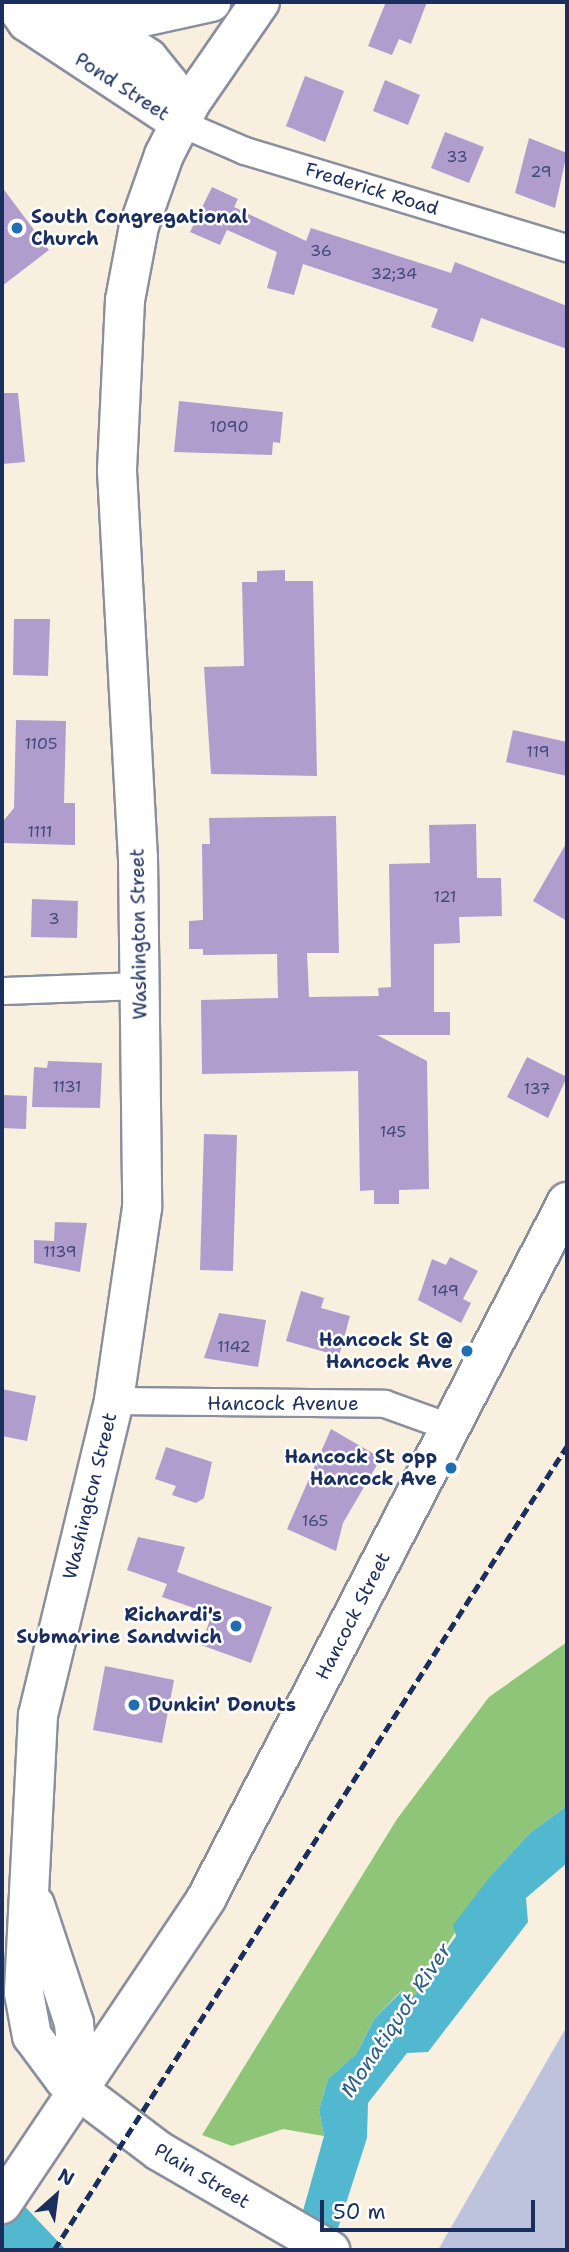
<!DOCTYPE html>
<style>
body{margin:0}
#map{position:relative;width:569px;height:2252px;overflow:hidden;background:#f8efdf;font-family:"Shantell Sans",sans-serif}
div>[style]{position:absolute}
.industrial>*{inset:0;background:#bec3dd}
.green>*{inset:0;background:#8fc578}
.water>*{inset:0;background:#51b8cf}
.building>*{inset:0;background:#b09dce}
.roads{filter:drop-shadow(2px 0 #8a8f9e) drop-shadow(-2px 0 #8a8f9e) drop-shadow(0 2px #8a8f9e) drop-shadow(0 -2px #8a8f9e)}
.minor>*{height:26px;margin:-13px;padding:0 13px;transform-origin:13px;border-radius:13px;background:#fff}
.secondary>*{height:38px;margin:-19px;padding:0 19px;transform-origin:19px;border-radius:19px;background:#fff}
.rail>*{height:5px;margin-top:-2.5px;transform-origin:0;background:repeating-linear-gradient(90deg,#1b2f5e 0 10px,transparent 0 15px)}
.dots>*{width:19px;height:19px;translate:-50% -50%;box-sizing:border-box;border:4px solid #fff;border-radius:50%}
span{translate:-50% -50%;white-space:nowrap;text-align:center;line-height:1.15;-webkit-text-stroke:5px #fff;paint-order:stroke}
.number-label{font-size:16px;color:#404a7a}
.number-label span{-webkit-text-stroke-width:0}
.street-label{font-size:19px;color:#1b2f5e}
.poi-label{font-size:19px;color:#1b2f5e;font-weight:700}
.left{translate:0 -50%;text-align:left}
.right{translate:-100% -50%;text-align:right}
.water-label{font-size:21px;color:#2e5f86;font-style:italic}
.frame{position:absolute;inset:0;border:4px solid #1b2f5e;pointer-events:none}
.north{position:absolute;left:21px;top:2161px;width:70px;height:70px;-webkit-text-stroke:5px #fff;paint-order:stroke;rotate:28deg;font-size:19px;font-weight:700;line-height:28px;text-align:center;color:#1b2f5e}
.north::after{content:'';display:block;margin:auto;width:24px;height:32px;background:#1b2f5e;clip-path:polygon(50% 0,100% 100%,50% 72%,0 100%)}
.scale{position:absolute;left:320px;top:2200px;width:215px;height:32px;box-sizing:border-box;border:4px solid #1b2f5e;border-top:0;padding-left:9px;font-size:21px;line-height:24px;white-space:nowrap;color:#1b2f5e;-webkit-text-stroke:5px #fff;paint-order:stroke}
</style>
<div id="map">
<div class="industrial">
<div style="clip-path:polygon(567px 2026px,567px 2250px,438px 2250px)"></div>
</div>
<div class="green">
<div style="clip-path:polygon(567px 1642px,567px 1806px,531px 1832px,493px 1873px,410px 2003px,402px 1990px,374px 2019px,357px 2053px,328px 2079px,319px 2110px,324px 2136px,283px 2129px,232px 2146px,202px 2135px,397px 1819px,489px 1697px)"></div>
</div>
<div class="water">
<div style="clip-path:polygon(567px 1806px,567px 1863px,526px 1898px,528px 1922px,428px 2052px,407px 2053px,368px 2103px,367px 2138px,331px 2250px,292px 2250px,324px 2136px,319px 2110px,328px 2079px,357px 2053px,374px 2019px,403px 1990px,410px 2002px,456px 1936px,453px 1925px,493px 1873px,531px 1832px)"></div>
<div style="clip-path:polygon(2px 2182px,64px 2248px,71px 2250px,2px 2250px)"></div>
</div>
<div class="building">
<div style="clip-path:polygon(386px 2px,427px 2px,411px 44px,399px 39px,392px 55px,368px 46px)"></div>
<div style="clip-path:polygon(305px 76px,344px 91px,325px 142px,286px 126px)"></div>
<div style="clip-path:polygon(385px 80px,420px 95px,408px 125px,373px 111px)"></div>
<div style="clip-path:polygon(445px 132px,484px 147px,469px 183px,431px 168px)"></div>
<div style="clip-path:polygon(529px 138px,567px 153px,555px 208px,515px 193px)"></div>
<div style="clip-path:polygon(2px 187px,49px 250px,2px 286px)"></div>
<div style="clip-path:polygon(212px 187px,238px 199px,234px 207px,306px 241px,311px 228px,451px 273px,455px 262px,567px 306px,567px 349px,481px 318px,473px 342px,431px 327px,438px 309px,303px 264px,294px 295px,267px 288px,277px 252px,227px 230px,220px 245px,190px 232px)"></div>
<div style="clip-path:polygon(2px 393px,18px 393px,25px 462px,2px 464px)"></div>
<div style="clip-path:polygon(179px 401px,283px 412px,280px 443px,273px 442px,272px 455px,174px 452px)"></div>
<div style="clip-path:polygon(285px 570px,285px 581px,313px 581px,317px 776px,211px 774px,204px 667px,244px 666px,242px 582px,257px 582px,257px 571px)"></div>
<div style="clip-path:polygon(14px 619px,50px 619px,48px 676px,13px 675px)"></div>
<div style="clip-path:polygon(16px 720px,66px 721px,64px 803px,75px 803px,75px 845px,4px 843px,4px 820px,14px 808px)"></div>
<div style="clip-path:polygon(513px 730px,567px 742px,567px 776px,506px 762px)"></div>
<div style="clip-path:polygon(336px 816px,339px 953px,307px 953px,309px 997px,379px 996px,378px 988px,391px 987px,389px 864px,430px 863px,429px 825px,476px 824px,477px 878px,501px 878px,502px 916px,459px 917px,460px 943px,434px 944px,434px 1012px,450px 1012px,450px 1035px,377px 1035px,427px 1061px,429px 1189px,399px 1190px,399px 1204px,374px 1204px,374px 1190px,360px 1191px,358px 1071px,202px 1074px,201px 1000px,278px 998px,277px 954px,203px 955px,203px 949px,189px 949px,189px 921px,203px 920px,202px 844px,210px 844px,209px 818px)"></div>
<div style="clip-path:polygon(567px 842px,567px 921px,533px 901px)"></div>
<div style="clip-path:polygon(32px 899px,78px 901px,77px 938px,31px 937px)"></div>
<div style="clip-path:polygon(527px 1057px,567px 1077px,548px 1118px,507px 1097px)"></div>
<div style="clip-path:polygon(48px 1061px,102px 1063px,100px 1108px,32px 1107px,34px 1067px,47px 1068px)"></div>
<div style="clip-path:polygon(2px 1095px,27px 1096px,26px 1129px,2px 1128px)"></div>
<div style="clip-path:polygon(204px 1134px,237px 1135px,233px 1271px,200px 1270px)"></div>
<div style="clip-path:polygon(55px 1222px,87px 1223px,80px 1272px,34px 1263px,34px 1240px,54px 1241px)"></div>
<div style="clip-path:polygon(450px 1257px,478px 1271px,463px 1299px,471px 1303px,461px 1323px,418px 1300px,432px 1259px,446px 1265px)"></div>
<div style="clip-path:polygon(301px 1291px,324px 1298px,321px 1308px,350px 1316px,339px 1356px,286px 1341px)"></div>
<div style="clip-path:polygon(219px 1313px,266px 1320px,258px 1367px,204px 1358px)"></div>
<div style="clip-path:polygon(2px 1389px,36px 1396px,27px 1441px,2px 1436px)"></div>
<div style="clip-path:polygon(331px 1429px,381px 1458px,343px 1523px,336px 1551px,287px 1529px)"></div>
<div style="clip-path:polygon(166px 1447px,212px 1462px,204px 1498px,196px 1503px,172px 1495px,176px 1486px,155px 1479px)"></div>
<div style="clip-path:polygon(138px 1537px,185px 1547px,177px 1572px,272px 1607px,251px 1663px,201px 1645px,212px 1614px,162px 1597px,167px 1584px,127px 1570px)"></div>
<div style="clip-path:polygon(105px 1666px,174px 1680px,162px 1743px,93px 1730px)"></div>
</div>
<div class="roads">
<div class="minor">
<div style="left:180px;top:123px;width:71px;rotate:23.3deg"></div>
<div style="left:245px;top:151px;width:336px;rotate:16.8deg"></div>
<div style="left:2px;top:991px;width:138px;rotate:-2.1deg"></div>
<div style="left:114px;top:1401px;width:271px;rotate:0.6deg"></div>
<div style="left:385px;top:1404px;width:68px;rotate:19.8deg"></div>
</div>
<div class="secondary">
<div style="left:13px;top:2px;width:24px;rotate:55deg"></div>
<div style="left:27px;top:22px;width:183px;rotate:33.4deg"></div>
<div style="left:40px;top:2px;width:54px;rotate:19.4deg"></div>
<div style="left:91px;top:20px;width:69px;rotate:33.7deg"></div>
<div style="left:148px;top:58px;width:33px;rotate:51deg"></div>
<div style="left:169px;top:84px;width:41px;rotate:74.2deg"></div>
<div style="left:260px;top:2px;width:121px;rotate:124.6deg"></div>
<div style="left:191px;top:102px;width:59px;rotate:117deg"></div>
<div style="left:164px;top:155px;width:75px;rotate:109.4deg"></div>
<div style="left:139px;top:226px;width:75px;rotate:100.7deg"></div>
<div style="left:125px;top:300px;width:171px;rotate:92.7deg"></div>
<div style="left:117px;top:471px;width:388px;rotate:86.9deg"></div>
<div style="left:138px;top:858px;width:350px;rotate:89.3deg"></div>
<div style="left:142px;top:1208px;width:195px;rotate:98.3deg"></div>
<div style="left:114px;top:1401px;width:323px;rotate:103.6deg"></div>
<div style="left:38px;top:1715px;width:278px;rotate:92.9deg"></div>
<div style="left:24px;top:1993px;width:44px;rotate:79.5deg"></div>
<div style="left:32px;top:2036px;width:54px;rotate:53.3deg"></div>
<div style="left:64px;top:2079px;width:119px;rotate:37.2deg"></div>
<div style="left:159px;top:2151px;width:198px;rotate:30.1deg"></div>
<div style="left:89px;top:14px;width:54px;rotate:3.2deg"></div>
<div style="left:143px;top:17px;width:70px;rotate:-12.4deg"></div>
<div style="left:35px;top:1905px;width:124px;rotate:71.7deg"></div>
<div style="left:74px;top:2023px;width:70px;rotate:85.1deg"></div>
<div style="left:2px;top:2204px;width:367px;rotate:-56.2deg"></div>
<div style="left:206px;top:1899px;width:785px;rotate:-62.62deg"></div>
</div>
</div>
<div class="rail">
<div style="left:54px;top:2250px;width:954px;rotate:-57.46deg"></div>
</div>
<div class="dots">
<div style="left:17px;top:228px;background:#1f6fb2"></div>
<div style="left:467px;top:1351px;background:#1f6fb2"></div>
<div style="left:451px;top:1468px;background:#1f6fb2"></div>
<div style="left:236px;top:1626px;background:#1f6fb2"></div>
<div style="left:134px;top:1705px;background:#1f6fb2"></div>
</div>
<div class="number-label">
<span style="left:457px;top:157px">33</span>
<span style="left:541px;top:172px">29</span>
<span style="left:321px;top:251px">36</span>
<span style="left:394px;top:274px">32;34</span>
<span style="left:229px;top:427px">1090</span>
<span style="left:41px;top:744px">1105</span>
<span style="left:538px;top:752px">119</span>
<span style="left:40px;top:832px">1111</span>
<span style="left:445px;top:897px">121</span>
<span style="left:54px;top:919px">3</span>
<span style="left:67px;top:1087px">1131</span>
<span style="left:537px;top:1089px">137</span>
<span style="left:393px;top:1132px">145</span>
<span style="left:60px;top:1252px">1139</span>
<span style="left:445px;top:1291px">149</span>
<span style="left:234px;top:1347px">1142</span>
<span style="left:315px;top:1521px">165</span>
</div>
<div class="street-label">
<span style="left:122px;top:87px;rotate:33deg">Pond Street</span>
<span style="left:372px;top:189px;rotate:17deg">Frederick Road</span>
<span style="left:139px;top:934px;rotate:-91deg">Washington Street</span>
<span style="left:283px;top:1404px">Hancock Avenue</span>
<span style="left:90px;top:1496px;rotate:-76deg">Washington Street</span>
<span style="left:353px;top:1616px;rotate:-63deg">Hancock Street</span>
<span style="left:202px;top:2176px;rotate:31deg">Plain Street</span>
</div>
<div class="poi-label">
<span class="left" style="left:31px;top:228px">South Congregational<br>Church</span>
<span class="right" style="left:453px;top:1351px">Hancock St @<br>Hancock Ave</span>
<span class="right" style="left:437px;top:1468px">Hancock St opp<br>Hancock Ave</span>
<span class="right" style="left:222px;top:1626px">Richardi's<br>Submarine Sandwich</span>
<span class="left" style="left:148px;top:1705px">Dunkin' Donuts</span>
</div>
<div class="water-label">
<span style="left:396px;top:2020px;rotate:-56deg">Monatiquot River</span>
</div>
<div class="frame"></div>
<div class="north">N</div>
<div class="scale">50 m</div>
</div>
